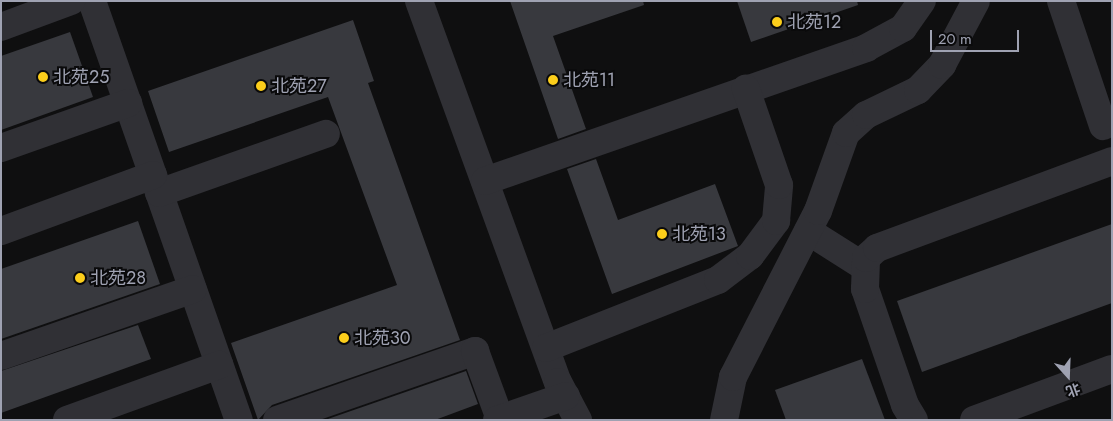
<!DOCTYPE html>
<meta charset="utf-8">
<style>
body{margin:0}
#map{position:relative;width:1113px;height:421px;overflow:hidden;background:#0f0f10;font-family:Jost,"Noto Sans SC",sans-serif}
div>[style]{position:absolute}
.building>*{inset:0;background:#38393e}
.minor>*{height:28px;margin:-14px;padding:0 14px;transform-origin:14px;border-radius:14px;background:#303035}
.dots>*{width:14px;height:14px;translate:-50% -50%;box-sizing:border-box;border:2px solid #0a0a0b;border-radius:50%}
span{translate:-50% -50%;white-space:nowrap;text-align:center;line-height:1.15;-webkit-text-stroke:4px #0a0a0b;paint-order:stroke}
.poi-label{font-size:18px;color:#9fa2b2}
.left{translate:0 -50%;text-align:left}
.frame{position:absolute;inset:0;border:2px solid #9fa2b2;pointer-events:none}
.north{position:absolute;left:1043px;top:351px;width:50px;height:50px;-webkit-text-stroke:4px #0a0a0b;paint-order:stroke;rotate:160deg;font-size:14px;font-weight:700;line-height:20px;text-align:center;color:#9fa2b2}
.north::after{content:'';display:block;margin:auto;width:18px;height:22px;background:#9fa2b2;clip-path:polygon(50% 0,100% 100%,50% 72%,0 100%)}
.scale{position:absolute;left:930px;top:30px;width:89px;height:22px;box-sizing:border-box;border:2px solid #9fa2b2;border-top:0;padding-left:6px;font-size:15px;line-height:18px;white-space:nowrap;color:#9fa2b2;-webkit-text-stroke:4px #0a0a0b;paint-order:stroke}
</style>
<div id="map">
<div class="building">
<div style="clip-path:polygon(510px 1px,643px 1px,644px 5px,553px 36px,586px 129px,558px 139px)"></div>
<div style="clip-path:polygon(737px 1px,857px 1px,858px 5px,751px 42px)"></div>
<div style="clip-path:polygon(353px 20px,374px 81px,368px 83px,460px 340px,272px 405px,258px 420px,231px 343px,397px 285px,328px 97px,169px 152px,148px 91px)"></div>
<div style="clip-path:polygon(70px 32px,93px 97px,1px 130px,1px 56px)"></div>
<div style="clip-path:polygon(596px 159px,618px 220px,715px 184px,738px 246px,612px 294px,567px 169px)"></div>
<div style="clip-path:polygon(138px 221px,160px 284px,1px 339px,1px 269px)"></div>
<div style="clip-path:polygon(1112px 224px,1112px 303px,922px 372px,897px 301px)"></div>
<div style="clip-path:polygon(138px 325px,151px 359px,1px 413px,1px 371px)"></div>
<div style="clip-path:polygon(862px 359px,885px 420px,786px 420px,775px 390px)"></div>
<div style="clip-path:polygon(466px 371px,478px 404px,435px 420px,325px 420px)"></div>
</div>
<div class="minor">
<div style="left:92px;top:1px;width:444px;rotate:70.7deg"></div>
<div style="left:419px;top:1px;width:406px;rotate:70deg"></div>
<div style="left:558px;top:382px;width:43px;rotate:62.2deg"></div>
<div style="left:1061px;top:1px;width:132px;rotate:71.4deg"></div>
<div style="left:1px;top:27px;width:75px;rotate:-20.4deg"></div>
<div style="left:1px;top:148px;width:135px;rotate:-19.5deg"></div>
<div style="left:485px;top:181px;width:404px;rotate:-19.2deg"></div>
<div style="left:866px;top:48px;width:42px;rotate:-28.4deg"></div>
<div style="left:903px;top:28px;width:33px;rotate:-55deg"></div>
<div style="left:159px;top:193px;width:177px;rotate:-19.5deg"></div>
<div style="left:1px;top:231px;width:162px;rotate:-20.2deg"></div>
<div style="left:808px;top:231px;width:67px;rotate:32.3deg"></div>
<div style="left:546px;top:348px;width:185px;rotate:-21.6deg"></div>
<div style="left:718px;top:280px;width:40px;rotate:-37deg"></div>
<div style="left:750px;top:256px;width:44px;rotate:-53.4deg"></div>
<div style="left:776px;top:221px;width:36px;rotate:-85deg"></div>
<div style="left:779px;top:185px;width:102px;rotate:-109deg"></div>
<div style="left:1px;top:356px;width:203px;rotate:-19.2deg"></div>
<div style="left:67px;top:420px;width:162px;rotate:-19.9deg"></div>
<div style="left:277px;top:420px;width:210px;rotate:-19.2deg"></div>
<div style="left:475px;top:351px;width:72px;rotate:69.8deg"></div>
<div style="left:497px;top:420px;width:73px;rotate:-19.2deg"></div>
<div style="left:724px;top:420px;width:44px;rotate:-78.2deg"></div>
<div style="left:733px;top:377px;width:186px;rotate:-62.9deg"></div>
<div style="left:818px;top:211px;width:83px;rotate:-70.3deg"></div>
<div style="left:846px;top:133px;width:27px;rotate:-42deg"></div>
<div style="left:866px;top:115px;width:58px;rotate:-25.7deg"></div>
<div style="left:918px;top:90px;width:35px;rotate:-46deg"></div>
<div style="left:942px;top:65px;width:72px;rotate:-62deg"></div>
<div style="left:914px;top:420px;width:17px;rotate:-121deg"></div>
<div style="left:905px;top:405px;width:123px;rotate:-109deg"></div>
<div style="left:865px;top:289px;width:31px;rotate:-88deg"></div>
<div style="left:866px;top:258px;width:15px;rotate:-42deg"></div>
<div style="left:877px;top:248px;width:251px;rotate:-20.3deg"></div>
<div style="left:974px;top:420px;width:147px;rotate:-20.3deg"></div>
</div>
<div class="dots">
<div style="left:777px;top:22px;background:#fcce1b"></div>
<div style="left:43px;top:77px;background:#fcce1b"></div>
<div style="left:553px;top:80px;background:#fcce1b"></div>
<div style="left:261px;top:86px;background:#fcce1b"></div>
<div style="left:662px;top:234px;background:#fcce1b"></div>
<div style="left:80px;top:278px;background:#fcce1b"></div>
<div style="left:344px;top:338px;background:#fcce1b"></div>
</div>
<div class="poi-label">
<span class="left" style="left:787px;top:22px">北苑12</span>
<span class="left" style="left:53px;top:77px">北苑25</span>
<span class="left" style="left:563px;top:80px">北苑11</span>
<span class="left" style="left:271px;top:86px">北苑27</span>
<span class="left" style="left:672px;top:234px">北苑13</span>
<span class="left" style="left:90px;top:278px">北苑28</span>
<span class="left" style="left:354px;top:338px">北苑30</span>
</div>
<div class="frame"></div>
<div class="north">北</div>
<div class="scale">20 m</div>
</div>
